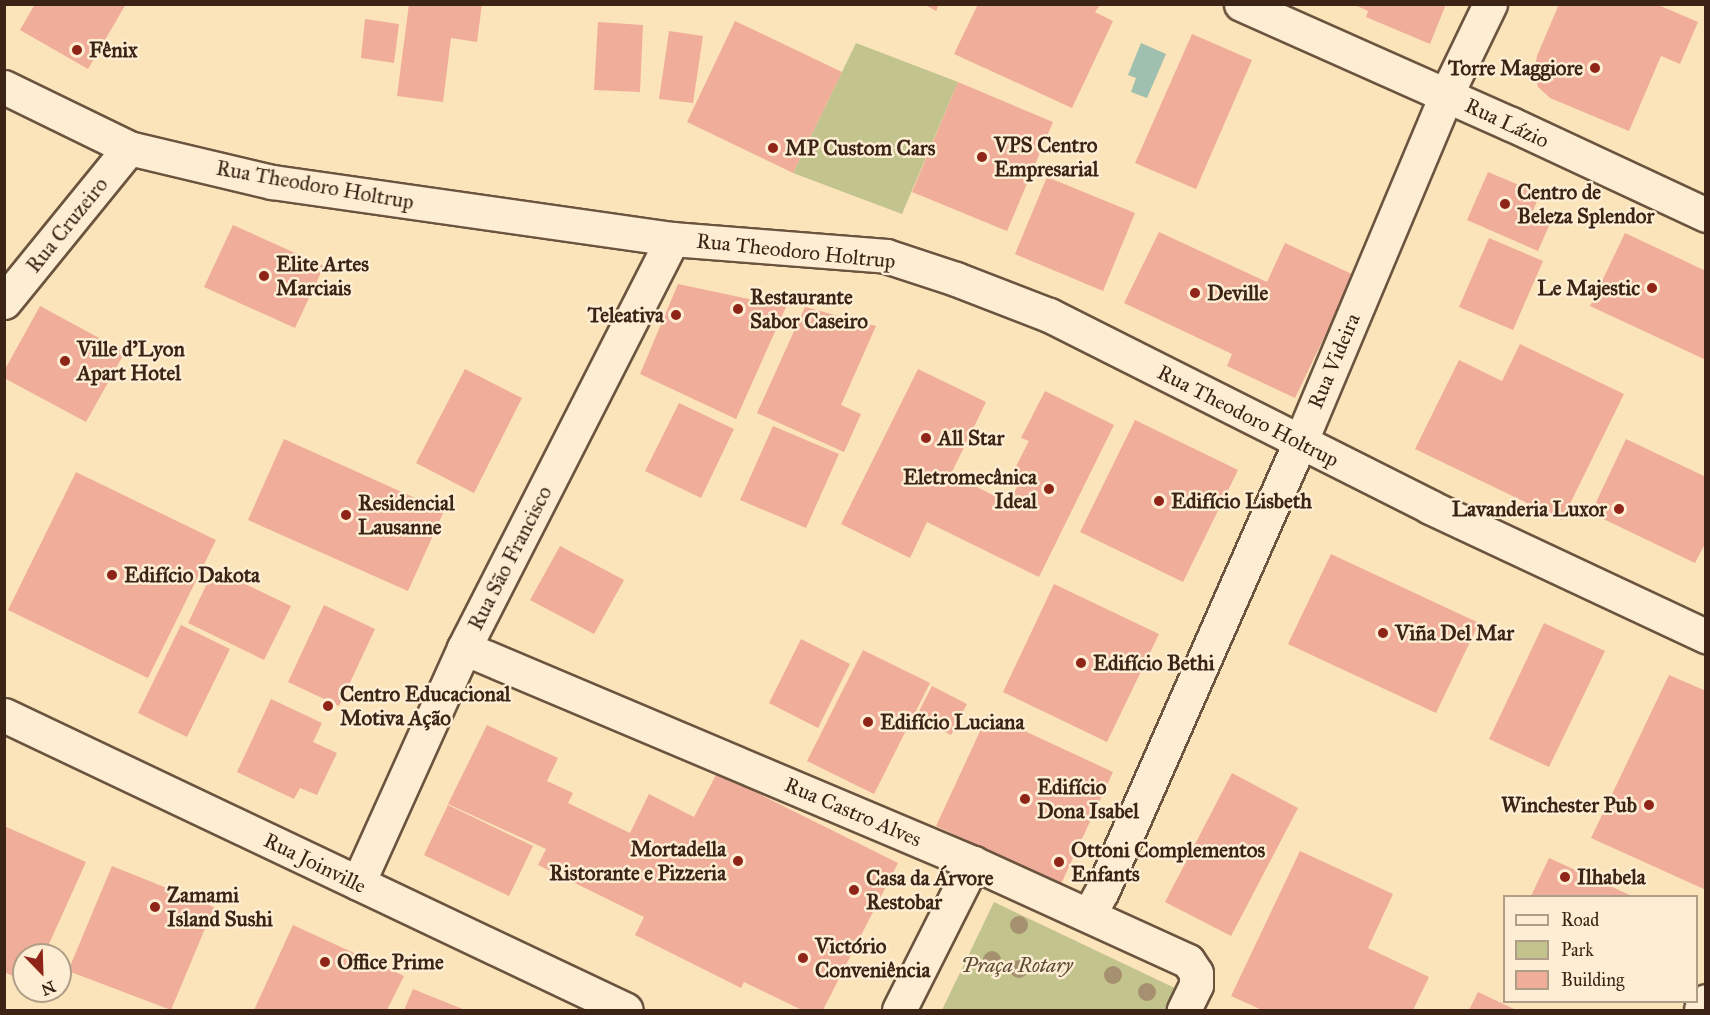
<!DOCTYPE html>
<meta charset="utf-8">
<style>
body{margin:0}
#map{position:relative;width:1710px;height:1015px;overflow:hidden;background:#fce4ba;font-family:"IM FELL Great Primer",serif}
div>[style]{position:absolute}
.green>*{inset:0;background:#c2c38d}
.water>*{inset:0;background:#9fbfaf}
.building>*{inset:0;background:#efad9a}
.roads{filter:drop-shadow(2px 0 #6b543f) drop-shadow(-2px 0 #6b543f) drop-shadow(0 2px #6b543f) drop-shadow(0 -2px #6b543f)}
.street>*{height:33px;margin:-16.5px;padding:0 16.5px;transform-origin:16.5px;border-radius:16.5px;background:#fdedd2}
.secondary>*{height:33px;margin:-16.5px;padding:0 16.5px;transform-origin:16.5px;border-radius:16.5px;background:#fdedd2}
.trees>*{width:18px;height:18px;margin:-9px;border-radius:50%;background:#a59070}
.dots>*{width:16px;height:16px;translate:-50% -50%;box-sizing:border-box;border:3px solid #fdedd2;border-radius:50%}
span{translate:-50% -50%;white-space:nowrap;text-align:center;line-height:1.15;-webkit-text-stroke:5px #fdedd2;paint-order:stroke}
.poi-label{font-size:21px;color:#3b2416;font-weight:700}
.left{translate:0 -50%;text-align:left}
.right{translate:-100% -50%;text-align:right}
.street-label{font-size:21px;color:#3b2416}
.park-label{font-size:21px;color:#5d4c34;font-style:italic}
.frame{position:absolute;inset:0;border:6px solid #3b2416;pointer-events:none}
.legend{position:absolute;left:1503px;top:895px;width:195px;height:108px;box-sizing:border-box;background:#fdedd2;border:2px solid #af9d87;margin:0;padding:8px 10px;list-style:none;font-size:18px;color:#3b2416}
.legend li{display:flex;align-items:center;gap:12px;height:30px}
.legend b{width:30px;border:2px solid #af9d87}
.north{position:absolute;left:12px;top:943px;width:60px;height:60px;box-sizing:border-box;background:#fdedd2;border:2px solid #af9d87;border-radius:50%;rotate:157deg;font-size:16px;font-weight:700;line-height:24px;text-align:center;color:#3b2416}
.north::after{content:'';display:block;margin:auto;width:21px;height:27px;background:#8f2418;clip-path:polygon(50% 0,100% 100%,50% 72%,0 100%)}
</style>
<div id="map">
<div class="green">
<div style="clip-path:polygon(856px 43px,958px 82px,902px 214px,793px 173px)"></div>
<div style="clip-path:polygon(994px 902px,1179px 990px,1169px 1010px,942px 1010px)"></div>
</div>
<div class="water">
<div style="clip-path:polygon(1141px 43px,1166px 54px,1147px 98px,1131px 92px,1136px 78px,1128px 75px)"></div>
</div>
<div class="building">
<div style="clip-path:polygon(35px 4px,126px 4px,88px 69px,20px 30px)"></div>
<div style="clip-path:polygon(409px 4px,482px 4px,477px 42px,451px 38px,443px 102px,397px 96px)"></div>
<div style="clip-path:polygon(924px 4px,939px 4px,936px 11px)"></div>
<div style="clip-path:polygon(978px 4px,1101px 4px,1095px 12px,1113px 21px,1072px 108px,954px 54px)"></div>
<div style="clip-path:polygon(1353px 4px,1446px 4px,1430px 44px,1366px 17px,1368px 11px)"></div>
<div style="clip-path:polygon(1559px 4px,1656px 4px,1698px 22px,1680px 64px,1661px 56px,1629px 131px,1550px 98px,1538px 87px,1534px 72px,1537px 56px)"></div>
<div style="clip-path:polygon(365px 19px,399px 24px,394px 63px,361px 58px)"></div>
<div style="clip-path:polygon(735px 21px,842px 72px,793px 173px,687px 122px)"></div>
<div style="clip-path:polygon(598px 22px,643px 25px,640px 92px,594px 90px)"></div>
<div style="clip-path:polygon(669px 31px,703px 36px,693px 103px,659px 99px)"></div>
<div style="clip-path:polygon(1192px 34px,1252px 60px,1196px 189px,1135px 163px)"></div>
<div style="clip-path:polygon(958px 82px,1053px 122px,1007px 231px,912px 192px)"></div>
<div style="clip-path:polygon(1488px 172px,1540px 194px,1532px 213px,1551px 221px,1538px 251px,1467px 220px)"></div>
<div style="clip-path:polygon(1047px 177px,1135px 213px,1103px 291px,1015px 254px)"></div>
<div style="clip-path:polygon(233px 225px,324px 266px,295px 328px,204px 287px)"></div>
<div style="clip-path:polygon(1159px 232px,1267px 282px,1285px 243px,1354px 275px,1295px 398px,1227px 366px,1232px 354px,1124px 303px)"></div>
<div style="clip-path:polygon(1625px 233px,1706px 271px,1706px 360px,1590px 306px)"></div>
<div style="clip-path:polygon(1489px 238px,1543px 261px,1513px 330px,1459px 307px)"></div>
<div style="clip-path:polygon(678px 284px,786px 307px,736px 419px,640px 374px)"></div>
<div style="clip-path:polygon(40px 306px,125px 352px,86px 422px,4px 378px,4px 371px)"></div>
<div style="clip-path:polygon(805px 307px,876px 326px,841px 405px,861px 414px,844px 452px,757px 413px)"></div>
<div style="clip-path:polygon(1520px 344px,1624px 394px,1562px 520px,1415px 449px,1459px 360px,1502px 381px)"></div>
<div style="clip-path:polygon(465px 369px,522px 398px,474px 493px,416px 463px)"></div>
<div style="clip-path:polygon(918px 369px,986px 402px,951px 474px,1009px 503px,1023px 475px,1014px 470px,1029px 441px,1021px 438px,1045px 391px,1114px 425px,1039px 577px,927px 522px,910px 558px,841px 524px)"></div>
<div style="clip-path:polygon(679px 403px,734px 429px,701px 498px,645px 471px)"></div>
<div style="clip-path:polygon(1135px 420px,1238px 470px,1183px 582px,1080px 532px)"></div>
<div style="clip-path:polygon(773px 426px,839px 454px,806px 528px,740px 500px)"></div>
<div style="clip-path:polygon(284px 439px,444px 511px,408px 591px,248px 520px)"></div>
<div style="clip-path:polygon(1626px 439px,1706px 477px,1706px 542px,1695px 563px,1591px 513px)"></div>
<div style="clip-path:polygon(76px 472px,216px 540px,148px 678px,8px 610px)"></div>
<div style="clip-path:polygon(560px 546px,624px 580px,594px 634px,530px 600px)"></div>
<div style="clip-path:polygon(1331px 554px,1479px 623px,1436px 713px,1288px 644px)"></div>
<div style="clip-path:polygon(214px 569px,291px 606px,264px 660px,188px 623px)"></div>
<div style="clip-path:polygon(1054px 584px,1159px 634px,1107px 742px,1003px 692px)"></div>
<div style="clip-path:polygon(324px 605px,375px 629px,339px 706px,288px 682px)"></div>
<div style="clip-path:polygon(1544px 623px,1605px 651px,1549px 767px,1489px 739px)"></div>
<div style="clip-path:polygon(181px 625px,230px 649px,187px 737px,138px 713px)"></div>
<div style="clip-path:polygon(801px 639px,850px 664px,818px 728px,769px 703px)"></div>
<div style="clip-path:polygon(863px 650px,930px 683px,874px 794px,807px 761px)"></div>
<div style="clip-path:polygon(1669px 675px,1706px 691px,1706px 890px,1591px 838px)"></div>
<div style="clip-path:polygon(932px 686px,967px 704px,951px 735px,916px 717px)"></div>
<div style="clip-path:polygon(271px 699px,322px 723px,313px 742px,337px 753px,317px 795px,300px 788px,294px 799px,237px 772px)"></div>
<div style="clip-path:polygon(988px 714px,1113px 772px,1061px 884px,936px 826px)"></div>
<div style="clip-path:polygon(487px 725px,558px 758px,547px 781px,573px 793px,568px 803px,630px 833px,649px 794px,694px 817px,717px 773px,898px 863px,823px 1010px,802px 1010px,744px 982px,741px 988px,635px 935px,644px 917px,538px 865px,546px 849px,448px 804px)"></div>
<div style="clip-path:polygon(1232px 773px,1298px 808px,1231px 936px,1165px 902px)"></div>
<div style="clip-path:polygon(448px 805px,533px 846px,509px 896px,424px 855px)"></div>
<div style="clip-path:polygon(4px 826px,86px 862px,44px 955px,24px 955px,24px 981px,4px 972px)"></div>
<div style="clip-path:polygon(1300px 851px,1393px 894px,1368px 948px,1429px 977px,1413px 1010px,1262px 1010px,1231px 996px)"></div>
<div style="clip-path:polygon(1549px 858px,1632px 896px,1531px 896px)"></div>
<div style="clip-path:polygon(112px 866px,214px 907px,171px 1010px,68px 971px)"></div>
<div style="clip-path:polygon(293px 925px,404px 976px,387px 1010px,254px 1010px)"></div>
<div style="clip-path:polygon(413px 989px,465px 1010px,404px 1010px)"></div>
<div style="clip-path:polygon(1478px 992px,1516px 1010px,1469px 1010px)"></div>
</div>
<div class="roads">
<div class="street">
<div style="left:1241px;top:4px;width:295px;rotate:24deg"></div>
<div style="left:1511px;top:124px;width:215px;rotate:25deg"></div>
<div style="left:4px;top:302px;width:198px;rotate:-50.9deg"></div>
<div style="left:464px;top:648px;width:553px;rotate:22.9deg"></div>
<div style="left:973px;top:863px;width:236px;rotate:24.5deg"></div>
<div style="left:1188px;top:961px;width:14px;rotate:56deg"></div>
<div style="left:1196px;top:973px;width:12px;rotate:90deg"></div>
<div style="left:1196px;top:985px;width:28px;rotate:116deg"></div>
<div style="left:358px;top:883px;width:258px;rotate:-65.7deg"></div>
<div style="left:464px;top:648px;width:459px;rotate:-63deg"></div>
<div style="left:1089px;top:915px;width:27px;rotate:-62deg"></div>
<div style="left:1102px;top:891px;width:490px;rotate:-66.2deg"></div>
<div style="left:1300px;top:443px;width:377px;rotate:-67.2deg"></div>
<div style="left:1446px;top:95px;width:101px;rotate:-64.2deg"></div>
<div style="left:899px;top:1010px;width:165px;rotate:-63.3deg"></div>
<div style="left:1701px;top:1010px;width:10px;rotate:-61deg"></div>
</div>
<div class="secondary">
<div style="left:4px;top:87px;width:139px;rotate:26deg"></div>
<div style="left:129px;top:148px;width:147px;rotate:13.4deg"></div>
<div style="left:272px;top:182px;width:404px;rotate:8.1deg"></div>
<div style="left:672px;top:239px;width:215px;rotate:4.5deg"></div>
<div style="left:886px;top:256px;width:74px;rotate:18.2deg"></div>
<div style="left:956px;top:279px;width:100px;rotate:21.2deg"></div>
<div style="left:1049px;top:315px;width:427px;rotate:26.7deg"></div>
<div style="left:1430px;top:507px;width:305px;rotate:25.1deg"></div>
<div style="left:4px;top:715px;width:688px;rotate:25.37deg"></div>
</div>
</div>
<div class="trees">
<div style="left:1019px;top:925px"></div>
<div style="left:992px;top:960px"></div>
<div style="left:1019px;top:969px"></div>
<div style="left:1113px;top:975px"></div>
<div style="left:1147px;top:992px"></div>
</div>
<div class="dots">
<div style="left:77px;top:50px;background:#8f2418"></div>
<div style="left:1595px;top:68px;background:#8f2418"></div>
<div style="left:773px;top:148px;background:#8f2418"></div>
<div style="left:982px;top:157px;background:#8f2418"></div>
<div style="left:1505px;top:204px;background:#8f2418"></div>
<div style="left:264px;top:276px;background:#8f2418"></div>
<div style="left:1652px;top:288px;background:#8f2418"></div>
<div style="left:1195px;top:293px;background:#8f2418"></div>
<div style="left:738px;top:309px;background:#8f2418"></div>
<div style="left:676px;top:315px;background:#8f2418"></div>
<div style="left:65px;top:361px;background:#8f2418"></div>
<div style="left:926px;top:438px;background:#8f2418"></div>
<div style="left:1049px;top:489px;background:#8f2418"></div>
<div style="left:1159px;top:501px;background:#8f2418"></div>
<div style="left:1619px;top:509px;background:#8f2418"></div>
<div style="left:346px;top:515px;background:#8f2418"></div>
<div style="left:112px;top:575px;background:#8f2418"></div>
<div style="left:1383px;top:633px;background:#8f2418"></div>
<div style="left:1081px;top:663px;background:#8f2418"></div>
<div style="left:328px;top:706px;background:#8f2418"></div>
<div style="left:868px;top:722px;background:#8f2418"></div>
<div style="left:1025px;top:799px;background:#8f2418"></div>
<div style="left:1649px;top:805px;background:#8f2418"></div>
<div style="left:738px;top:861px;background:#8f2418"></div>
<div style="left:1059px;top:862px;background:#8f2418"></div>
<div style="left:1565px;top:877px;background:#8f2418"></div>
<div style="left:854px;top:890px;background:#8f2418"></div>
<div style="left:155px;top:907px;background:#8f2418"></div>
<div style="left:803px;top:958px;background:#8f2418"></div>
<div style="left:325px;top:962px;background:#8f2418"></div>
</div>
<div class="poi-label">
<span class="left" style="left:89px;top:50px">Fênix</span>
<span class="right" style="left:1583px;top:68px">Torre Maggiore</span>
<span class="left" style="left:994px;top:157px">VPS Centro<br>Empresarial</span>
<span class="left" style="left:785px;top:148px">MP Custom Cars</span>
<span class="left" style="left:1517px;top:204px">Centro de<br>Beleza Splendor</span>
<span class="left" style="left:276px;top:276px">Elite Artes<br>Marciais</span>
<span class="right" style="left:1640px;top:288px">Le Majestic</span>
<span class="left" style="left:1207px;top:293px">Deville</span>
<span class="left" style="left:750px;top:309px">Restaurante<br>Sabor Caseiro</span>
<span class="right" style="left:664px;top:315px">Teleativa</span>
<span class="left" style="left:77px;top:361px">Ville d'Lyon<br>Apart Hotel</span>
<span class="left" style="left:938px;top:438px">All Star</span>
<span class="right" style="left:1037px;top:489px">Eletromecânica<br>Ideal</span>
<span class="left" style="left:1171px;top:501px">Edifício Lisbeth</span>
<span class="left" style="left:358px;top:515px">Residencial<br>Lausanne</span>
<span class="right" style="left:1607px;top:509px">Lavanderia Luxor</span>
<span class="left" style="left:124px;top:575px">Edifício Dakota</span>
<span class="left" style="left:1395px;top:633px">Viña Del Mar</span>
<span class="left" style="left:1093px;top:663px">Edifício Bethi</span>
<span class="left" style="left:340px;top:706px">Centro Educacional<br>Motiva Ação</span>
<span class="left" style="left:880px;top:722px">Edifício Luciana</span>
<span class="left" style="left:1037px;top:799px">Edifício<br>Dona Isabel</span>
<span class="right" style="left:1637px;top:805px">Winchester Pub</span>
<span class="right" style="left:726px;top:861px">Mortadella<br>Ristorante e Pizzeria</span>
<span class="left" style="left:1071px;top:862px">Ottoni Complementos<br>Enfants</span>
<span class="left" style="left:1577px;top:877px">Ilhabela</span>
<span class="left" style="left:866px;top:890px">Casa da Árvore<br>Restobar</span>
<span class="left" style="left:167px;top:907px">Zamami<br>Island Sushi</span>
<span class="left" style="left:815px;top:958px">Victório<br>Conveniência</span>
<span class="left" style="left:337px;top:962px">Office Prime</span>
</div>
<div class="street-label">
<span style="left:1507px;top:123px;rotate:25deg">Rua Lázio</span>
<span style="left:315px;top:185px;rotate:10deg">Rua Theodoro Holtrup</span>
<span style="left:67px;top:225px;rotate:-51deg">Rua Cruzeiro</span>
<span style="left:796px;top:251px;rotate:6deg">Rua Theodoro Holtrup</span>
<span style="left:1334px;top:361px;rotate:-67deg">Rua Videira</span>
<span style="left:1248px;top:416px;rotate:27deg">Rua Theodoro Holtrup</span>
<span style="left:510px;top:558px;rotate:-63deg">Rua São Francisco</span>
<span style="left:853px;top:812px;rotate:23deg">Rua Castro Alves</span>
<span style="left:315px;top:863px;rotate:26deg">Rua Joinville</span>
</div>
<div class="park-label">
<span style="left:1017px;top:965px">Praça Rotary</span>
</div>
<div class="frame"></div>
<ul class="legend">
<li><b style="height:8px;background:#fdedd2"></b>Road</li>
<li><b style="height:16px;background:#c2c38d"></b>Park</li>
<li><b style="height:16px;background:#efad9a"></b>Building</li>
</ul>
<div class="north">N</div>
</div>
